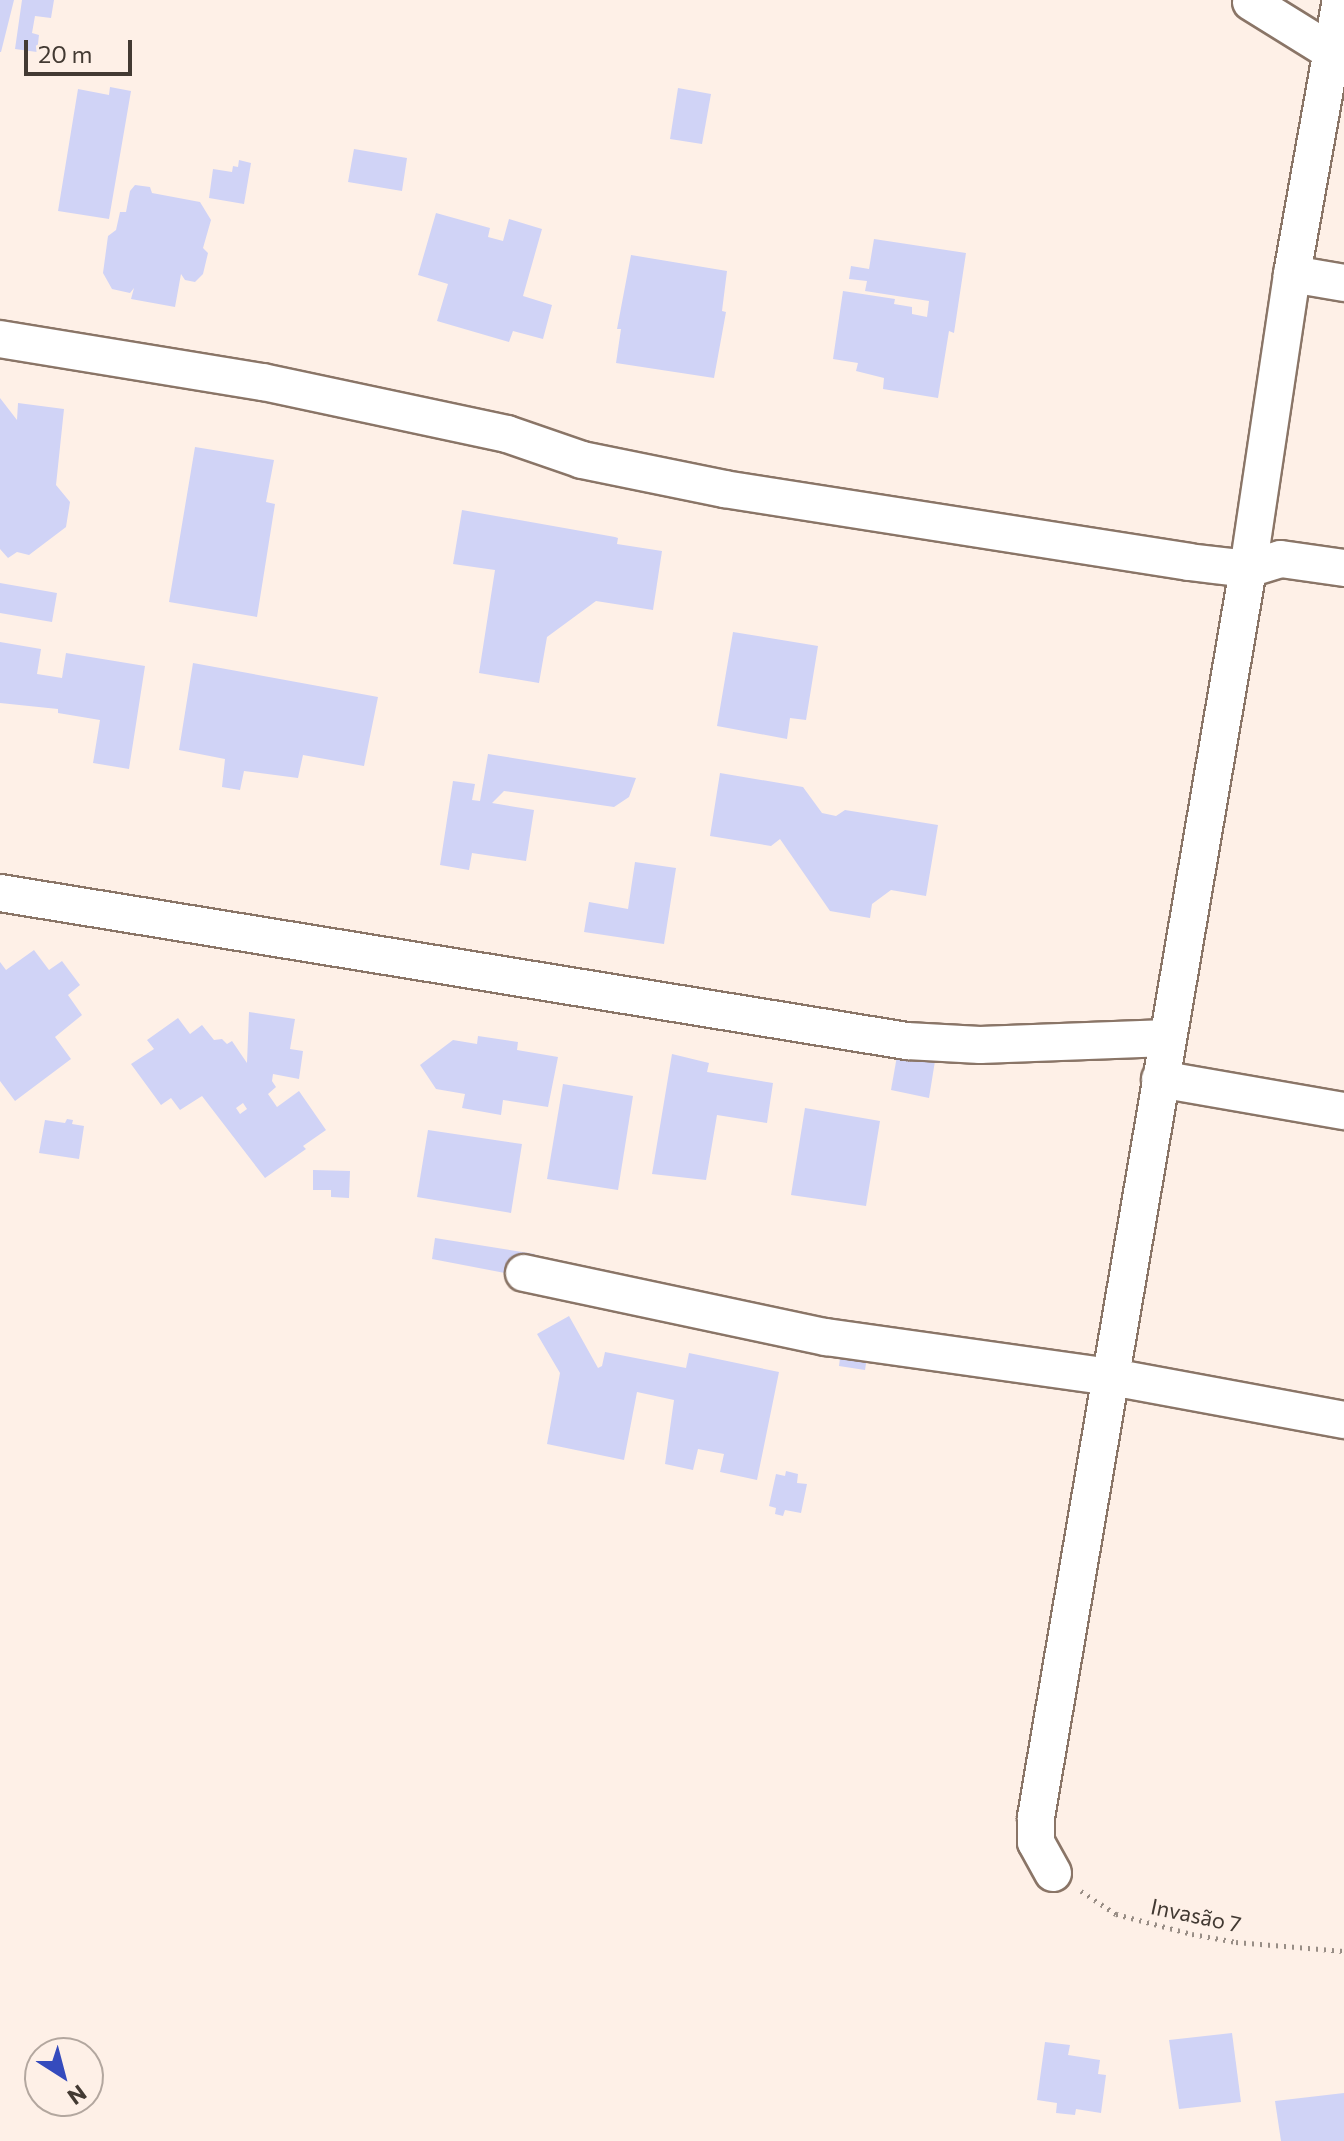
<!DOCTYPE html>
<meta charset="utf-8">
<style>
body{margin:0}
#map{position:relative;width:1344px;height:2141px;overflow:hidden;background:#fef0e7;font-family:Commissioner,sans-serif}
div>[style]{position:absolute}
.building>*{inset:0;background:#d0d3f6}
.path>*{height:5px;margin-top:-2.5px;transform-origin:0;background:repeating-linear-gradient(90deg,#988d85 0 2px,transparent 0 8px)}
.roads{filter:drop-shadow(2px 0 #8a7567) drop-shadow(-2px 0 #8a7567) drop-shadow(0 2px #8a7567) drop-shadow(0 -2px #8a7567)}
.minor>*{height:36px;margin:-18px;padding:0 18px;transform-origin:18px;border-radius:18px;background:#fff}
span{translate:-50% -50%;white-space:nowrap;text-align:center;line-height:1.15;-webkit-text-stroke:6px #fef0e7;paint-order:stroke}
.street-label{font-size:22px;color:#433a33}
.north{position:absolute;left:24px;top:2037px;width:80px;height:80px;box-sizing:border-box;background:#fef0e7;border:2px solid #b3a79f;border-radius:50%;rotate:144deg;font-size:22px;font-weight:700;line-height:32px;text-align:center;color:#433a33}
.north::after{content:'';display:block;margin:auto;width:28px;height:36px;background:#354bbd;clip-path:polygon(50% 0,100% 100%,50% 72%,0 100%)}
.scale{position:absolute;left:24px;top:40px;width:108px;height:36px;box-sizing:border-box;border:4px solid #433a33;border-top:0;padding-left:10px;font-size:24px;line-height:28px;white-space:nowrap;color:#433a33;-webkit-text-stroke:6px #fef0e7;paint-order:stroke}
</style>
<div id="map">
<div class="building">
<div style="clip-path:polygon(0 0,14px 0,1px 52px,0 52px)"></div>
<div style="clip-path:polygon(22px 0,54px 0,51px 18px,35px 16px,32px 33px,39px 35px,37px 52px,15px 49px)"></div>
<div style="clip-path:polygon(110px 87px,131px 91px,109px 219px,58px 211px,78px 89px,109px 95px)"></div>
<div style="clip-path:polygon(678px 88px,711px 94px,702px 144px,670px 139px)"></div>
<div style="clip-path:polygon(354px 149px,407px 158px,402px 191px,348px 182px)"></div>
<div style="clip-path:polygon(239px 160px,251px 163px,244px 204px,209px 198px,213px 169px,232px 172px,233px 166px,238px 167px)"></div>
<div style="clip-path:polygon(135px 185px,150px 187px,152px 193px,200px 202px,211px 220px,203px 248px,208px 253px,203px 274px,195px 282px,185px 280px,181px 274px,175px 307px,131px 299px,134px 288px,130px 293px,112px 289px,103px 273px,108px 236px,116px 230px,120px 212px,126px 212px,130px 191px)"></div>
<div style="clip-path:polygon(436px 213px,490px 228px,488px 237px,503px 241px,509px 219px,542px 229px,523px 296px,552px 305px,543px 339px,513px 331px,509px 342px,437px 321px,448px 284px,418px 275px)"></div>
<div style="clip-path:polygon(874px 239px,966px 253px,954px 333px,949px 331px,938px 398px,883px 389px,884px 378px,856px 371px,858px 363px,833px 359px,843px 291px,895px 299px,894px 304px,912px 307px,912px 314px,927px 317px,929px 301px,865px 291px,867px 281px,849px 279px,851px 266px,869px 269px)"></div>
<div style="clip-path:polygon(631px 255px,727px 271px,722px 311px,726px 312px,714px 378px,616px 363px,621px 329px,617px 329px)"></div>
<div style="clip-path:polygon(0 398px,17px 420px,18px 403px,64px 409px,56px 485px,70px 502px,66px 527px,29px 555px,17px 552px,8px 558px,0 549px)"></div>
<div style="clip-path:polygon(195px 447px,274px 460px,266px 502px,275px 504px,257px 617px,169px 602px)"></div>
<div style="clip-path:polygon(462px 510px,615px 537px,618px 538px,617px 544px,662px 551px,653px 610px,596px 601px,547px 637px,539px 683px,479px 673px,495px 570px,453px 564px)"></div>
<div style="clip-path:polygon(0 583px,57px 593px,52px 622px,0 613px)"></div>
<div style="clip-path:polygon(733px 632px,818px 646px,806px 720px,790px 718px,787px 739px,717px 726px)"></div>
<div style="clip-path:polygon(0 642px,41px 649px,37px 674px,62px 678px,66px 653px,145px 666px,129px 769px,93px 763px,100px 720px,58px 713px,58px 709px,0 703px)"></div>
<div style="clip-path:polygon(193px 663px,378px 697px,364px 766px,303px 755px,298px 778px,244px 771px,240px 790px,222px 787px,225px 759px,179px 750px)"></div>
<div style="clip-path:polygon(488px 754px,636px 778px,629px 797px,614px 807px,504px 791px,492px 803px,534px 810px,526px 861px,472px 853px,469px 870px,440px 865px,453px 781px,475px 784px,472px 800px,480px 801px)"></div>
<div style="clip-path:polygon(720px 773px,803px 787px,822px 813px,836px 816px,845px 810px,938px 825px,926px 896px,891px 890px,872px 904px,870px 918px,830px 911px,780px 839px,771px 846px,710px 836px)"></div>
<div style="clip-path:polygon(635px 862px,676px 868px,664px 944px,584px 932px,589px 902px,628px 909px)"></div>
<div style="clip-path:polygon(34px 950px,49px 970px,62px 961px,80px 985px,68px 995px,82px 1015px,55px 1037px,71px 1059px,15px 1101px,0 1081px,0 962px,6px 970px)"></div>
<div style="clip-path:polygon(evenodd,249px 1012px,295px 1019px,290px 1049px,303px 1051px,299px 1079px,273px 1074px,272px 1081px,276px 1087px,268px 1094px,277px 1107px,299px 1091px,326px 1130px,303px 1146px,306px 1149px,265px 1178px,202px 1096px,180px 1110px,171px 1098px,161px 1105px,131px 1064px,154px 1049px,147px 1040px,178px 1018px,190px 1034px,202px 1025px,214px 1040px,222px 1039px,227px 1044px,232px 1041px,247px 1063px,249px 1012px,243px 1103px,247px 1109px,240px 1114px,236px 1108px,243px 1103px)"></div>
<div style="clip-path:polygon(478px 1036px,518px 1042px,517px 1050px,558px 1057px,548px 1107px,503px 1100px,501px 1115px,462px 1108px,465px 1094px,436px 1089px,420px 1065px,453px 1040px,477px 1044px)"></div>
<div style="clip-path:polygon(672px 1054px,709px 1063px,707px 1072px,773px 1083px,767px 1123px,717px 1115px,706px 1180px,652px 1174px)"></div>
<div style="clip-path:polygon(897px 1056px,935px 1061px,929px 1098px,891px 1090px)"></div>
<div style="clip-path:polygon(563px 1084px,633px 1096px,618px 1190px,547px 1179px)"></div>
<div style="clip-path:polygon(805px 1108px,880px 1121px,866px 1206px,791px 1195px)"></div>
<div style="clip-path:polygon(67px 1119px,73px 1120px,72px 1124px,84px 1126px,79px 1159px,39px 1153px,45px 1120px,65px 1123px)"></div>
<div style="clip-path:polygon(428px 1130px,522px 1144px,511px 1213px,417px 1197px)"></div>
<div style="clip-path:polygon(313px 1170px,350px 1171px,349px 1198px,331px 1197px,331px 1190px,313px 1190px)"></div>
<div style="clip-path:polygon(435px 1238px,535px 1254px,531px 1278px,432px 1259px)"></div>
<div style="clip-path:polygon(569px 1316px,598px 1368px,602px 1366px,605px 1352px,686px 1368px,689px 1353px,779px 1372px,757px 1480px,720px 1472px,724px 1454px,698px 1449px,693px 1470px,665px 1464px,674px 1400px,637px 1392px,624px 1460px,547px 1444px,560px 1373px,537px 1334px)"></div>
<div style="clip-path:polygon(842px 1341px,869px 1345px,865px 1370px,839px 1366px)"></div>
<div style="clip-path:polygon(786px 1471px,798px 1474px,797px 1483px,807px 1484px,801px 1513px,785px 1510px,783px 1516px,775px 1514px,776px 1508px,769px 1506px,776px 1474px,785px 1476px)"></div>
<div style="clip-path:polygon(1232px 2033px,1241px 2102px,1179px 2109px,1169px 2040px)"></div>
<div style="clip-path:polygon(1045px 2042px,1070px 2045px,1068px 2055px,1100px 2060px,1098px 2074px,1106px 2075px,1101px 2113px,1076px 2109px,1075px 2115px,1056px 2113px,1057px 2103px,1037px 2100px)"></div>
<div style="clip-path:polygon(1344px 2093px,1344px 2141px,1281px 2141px,1275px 2101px)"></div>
</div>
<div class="path">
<div style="left:1081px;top:1891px;width:42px;rotate:33.3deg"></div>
<div style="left:1116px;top:1914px;width:79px;rotate:14.7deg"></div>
<div style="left:1192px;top:1934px;width:45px;rotate:10.3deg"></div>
<div style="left:1236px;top:1942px;width:108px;rotate:4.8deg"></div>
</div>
<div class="roads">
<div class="minor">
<div style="left:1251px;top:2px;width:93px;rotate:31.8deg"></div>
<div style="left:1330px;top:51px;width:14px;rotate:8deg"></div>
<div style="left:1292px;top:274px;width:53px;rotate:9.8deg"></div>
<div style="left:0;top:339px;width:266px;rotate:9.3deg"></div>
<div style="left:263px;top:382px;width:249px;rotate:12deg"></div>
<div style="left:507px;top:434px;width:79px;rotate:19.1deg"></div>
<div style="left:582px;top:460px;width:145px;rotate:11.5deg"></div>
<div style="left:724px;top:489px;width:471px;rotate:8.9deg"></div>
<div style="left:1189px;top:562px;width:59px;rotate:6.8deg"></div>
<div style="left:1248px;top:569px;width:34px;rotate:-17deg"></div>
<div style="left:1281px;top:559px;width:64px;rotate:8.1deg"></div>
<div style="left:0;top:893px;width:919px;rotate:9.27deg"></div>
<div style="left:907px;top:1041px;width:73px;rotate:3.1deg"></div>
<div style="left:980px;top:1045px;width:188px;rotate:-2.1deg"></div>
<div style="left:1160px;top:1079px;width:187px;rotate:9.9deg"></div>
<div style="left:524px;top:1273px;width:309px;rotate:12deg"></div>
<div style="left:826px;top:1337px;width:289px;rotate:8deg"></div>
<div style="left:1112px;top:1377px;width:236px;rotate:10.5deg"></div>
<div style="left:1053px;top:1873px;width:35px;rotate:-119deg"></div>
<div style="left:1036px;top:1842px;width:25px;rotate:-90deg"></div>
<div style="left:1036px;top:1817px;width:1266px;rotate:-80.36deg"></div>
<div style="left:1248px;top:569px;width:298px;rotate:-81.5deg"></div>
<div style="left:1292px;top:274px;width:278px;rotate:-79.9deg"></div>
</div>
</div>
<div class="street-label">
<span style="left:1196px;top:1915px;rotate:12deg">Invasão 7</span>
</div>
<div class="north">N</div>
<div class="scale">20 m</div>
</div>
